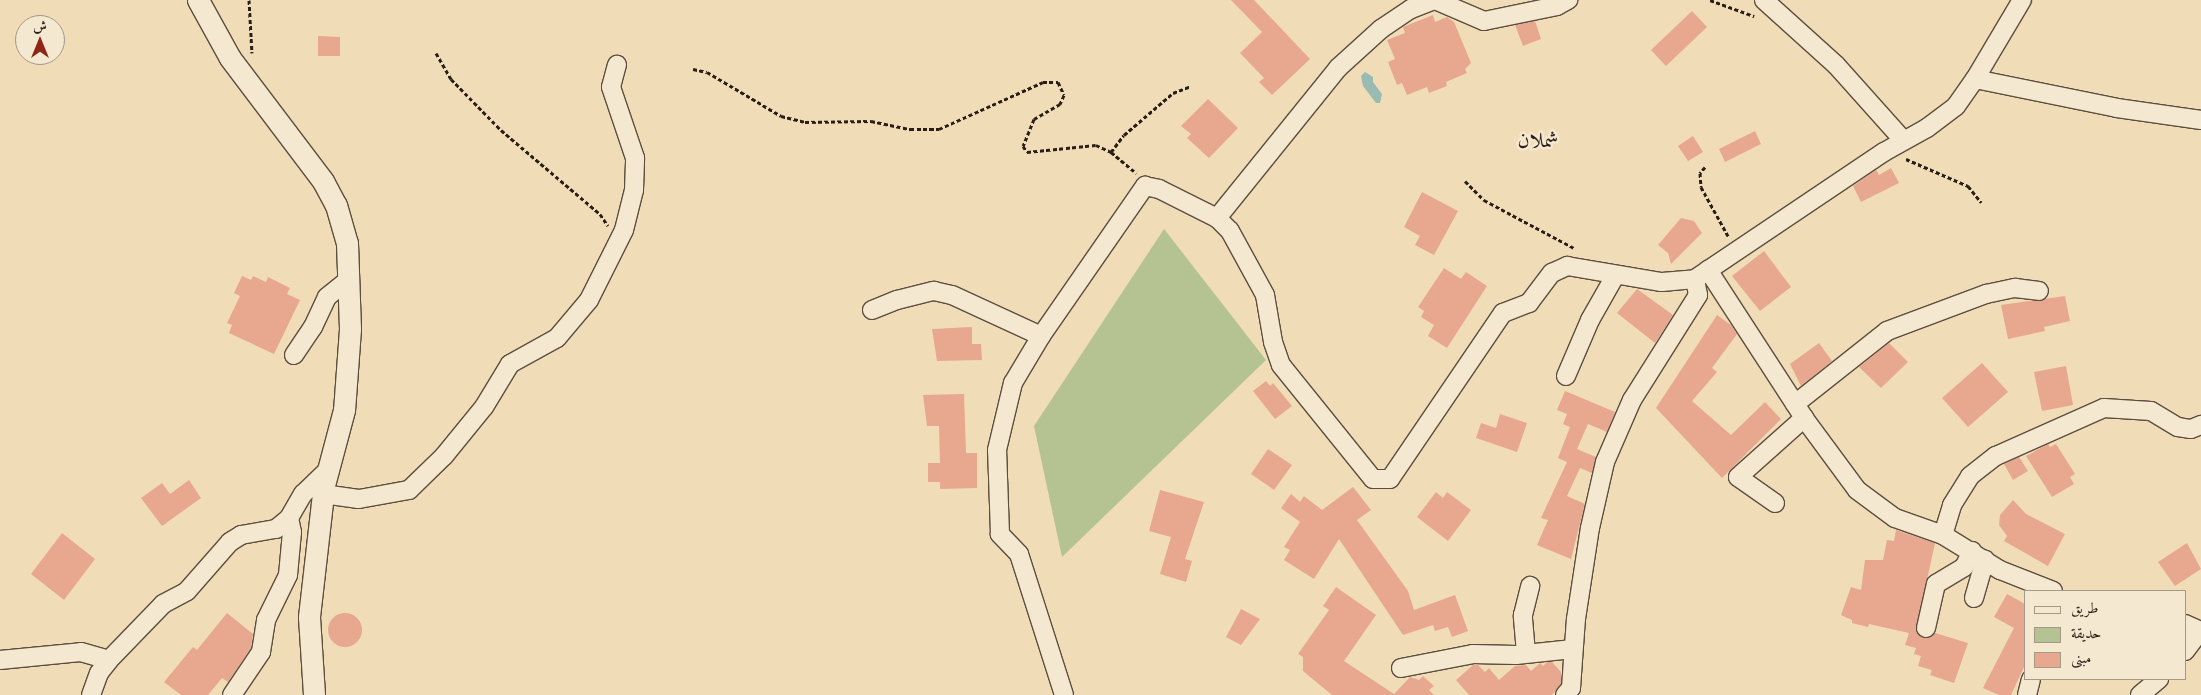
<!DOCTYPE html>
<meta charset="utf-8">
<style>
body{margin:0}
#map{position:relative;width:2201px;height:695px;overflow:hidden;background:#f0dcb7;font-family:"EB Garamond",Amiri,serif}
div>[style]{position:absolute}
.green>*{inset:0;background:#b5c292}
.water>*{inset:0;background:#9abbb1}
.building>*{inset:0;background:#e8a890}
.round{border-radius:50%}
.path>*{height:3px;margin-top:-1.5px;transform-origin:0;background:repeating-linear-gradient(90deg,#2a1f16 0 4px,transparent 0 6.5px)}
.roads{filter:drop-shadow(1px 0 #5c4e3e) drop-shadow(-1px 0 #5c4e3e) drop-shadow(0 1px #5c4e3e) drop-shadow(0 -1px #5c4e3e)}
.minor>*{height:18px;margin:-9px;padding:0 9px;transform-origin:9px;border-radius:9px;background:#f5e8d0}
.tertiary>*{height:21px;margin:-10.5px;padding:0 10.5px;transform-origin:10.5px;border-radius:10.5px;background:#f5e8d0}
span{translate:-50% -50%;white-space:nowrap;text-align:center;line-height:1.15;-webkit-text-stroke:5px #f5e8d0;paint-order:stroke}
.quarter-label{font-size:21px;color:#2a1f16}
.legend{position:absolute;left:2024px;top:590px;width:162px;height:90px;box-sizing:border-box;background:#f5e8d0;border:1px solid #a49886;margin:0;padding:6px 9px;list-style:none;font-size:15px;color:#2a1f16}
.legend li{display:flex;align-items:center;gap:10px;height:25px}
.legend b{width:25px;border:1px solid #a49886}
.north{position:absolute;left:15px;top:15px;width:50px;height:50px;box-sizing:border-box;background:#f5e8d0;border:1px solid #a49886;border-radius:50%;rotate:0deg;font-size:14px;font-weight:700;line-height:20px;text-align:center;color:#2a1f16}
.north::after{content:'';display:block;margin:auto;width:18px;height:22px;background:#8f2418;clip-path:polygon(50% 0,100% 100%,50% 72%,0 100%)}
</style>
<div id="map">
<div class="green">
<div style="clip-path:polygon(1164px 229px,1266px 360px,1062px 557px,1034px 426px)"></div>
</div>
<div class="water">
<div style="clip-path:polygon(1365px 72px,1373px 77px,1373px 82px,1382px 94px,1380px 103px,1376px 103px,1363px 86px,1361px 76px)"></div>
</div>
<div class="building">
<div style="clip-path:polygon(1231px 0,1254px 0,1310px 59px,1272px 95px,1259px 82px,1264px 78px,1240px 53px,1262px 32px)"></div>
<div style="clip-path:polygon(1692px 11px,1707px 27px,1666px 66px,1651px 50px)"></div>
<div style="clip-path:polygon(1433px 15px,1435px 22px,1447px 17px,1454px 22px,1471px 63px,1465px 69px,1467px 73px,1446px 82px,1447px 86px,1429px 93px,1427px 87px,1407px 95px,1402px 83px,1397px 85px,1388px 62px,1395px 59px,1387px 40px,1405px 33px,1403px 27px)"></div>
<div style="clip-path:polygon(1535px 21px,1541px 39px,1523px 46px,1515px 25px)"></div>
<div style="clip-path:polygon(318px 36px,340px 37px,340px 56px,318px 56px)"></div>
<div style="clip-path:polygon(1208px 99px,1238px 128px,1209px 158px,1187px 138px,1191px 134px,1181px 126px)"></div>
<div style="clip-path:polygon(1755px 131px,1761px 144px,1725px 162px,1719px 149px)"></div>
<div style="clip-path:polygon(1693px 136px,1703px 152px,1688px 161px,1678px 146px)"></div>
<div style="clip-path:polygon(1891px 168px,1899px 183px,1861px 202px,1853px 186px,1876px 170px,1879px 175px)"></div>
<div style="clip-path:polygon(1422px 192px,1458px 211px,1434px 255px,1415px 245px,1420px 236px,1404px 227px)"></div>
<div style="clip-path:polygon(1681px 218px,1694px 221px,1702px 233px,1671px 264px,1668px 253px,1658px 245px)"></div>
<div style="clip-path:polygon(1764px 251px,1791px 287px,1760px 311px,1732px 276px)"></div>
<div style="clip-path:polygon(1444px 268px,1461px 279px,1466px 272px,1487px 286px,1447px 348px,1428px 336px,1434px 325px,1421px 317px,1424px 311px,1418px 307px)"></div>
<div style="clip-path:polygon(242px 276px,251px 280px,253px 276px,266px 282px,268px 277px,290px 288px,287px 294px,300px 300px,274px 354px,229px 333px,232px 325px,227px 323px,240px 296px,234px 293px)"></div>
<div style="clip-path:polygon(1637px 289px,1673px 315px,1655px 343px,1617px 313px)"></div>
<div style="clip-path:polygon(2065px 296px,2070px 321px,2044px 327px,2045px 331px,2008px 339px,2001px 305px)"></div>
<div style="clip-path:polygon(1717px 315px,1731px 325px,1737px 334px,1712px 368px,1717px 372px,1692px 401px,1731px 435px,1765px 402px,1781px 419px,1722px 478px,1656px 408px)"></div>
<div style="clip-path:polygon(972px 327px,972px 344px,981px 344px,982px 360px,937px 361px,932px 329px)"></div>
<div style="clip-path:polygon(1819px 343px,1832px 361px,1801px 386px,1790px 364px)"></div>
<div style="clip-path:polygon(1889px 343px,1908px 362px,1881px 388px,1859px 367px)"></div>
<div style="clip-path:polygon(1982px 363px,2008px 392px,1968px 427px,1942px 398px)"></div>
<div style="clip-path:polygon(2066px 366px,2073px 405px,2042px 411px,2034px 372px)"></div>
<div style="clip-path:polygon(1266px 381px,1270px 386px,1273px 383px,1292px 406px,1275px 419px,1253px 391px)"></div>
<div style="clip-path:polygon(1565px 391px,1615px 412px,1607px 432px,1588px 424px,1577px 449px,1596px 457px,1592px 473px,1580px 468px,1567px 496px,1585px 504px,1571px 559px,1537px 545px,1548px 520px,1541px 518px,1567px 462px,1558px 458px,1570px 427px,1563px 424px,1567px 414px,1557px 410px)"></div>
<div style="clip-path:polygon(964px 394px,966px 453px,977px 453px,977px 488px,940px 489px,940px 482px,928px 482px,928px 463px,940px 463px,939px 426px,927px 426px,923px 395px)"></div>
<div style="clip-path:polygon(1500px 414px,1527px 423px,1517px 452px,1476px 438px,1481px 423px,1496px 428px)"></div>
<div style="clip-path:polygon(2048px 444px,2050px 447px,2056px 444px,2075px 474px,2070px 477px,2074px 484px,2052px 497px,2026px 456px)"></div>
<div style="clip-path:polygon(1268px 449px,1292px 465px,1274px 490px,1251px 474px)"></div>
<div style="clip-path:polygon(2019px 457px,2028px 471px,2013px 480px,2004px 464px)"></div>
<div style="clip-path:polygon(189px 480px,201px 498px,162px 526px,141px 498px,162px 483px,170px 494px)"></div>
<div style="clip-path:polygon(1353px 487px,1371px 510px,1357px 520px,1408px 591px,1414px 610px,1455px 595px,1468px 631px,1452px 637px,1448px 627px,1435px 631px,1433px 625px,1403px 635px,1339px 539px,1314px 579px,1284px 560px,1290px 550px,1284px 547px,1300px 522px,1281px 508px,1291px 494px,1300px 502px,1304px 496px,1322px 510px)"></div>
<div style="clip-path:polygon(1160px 490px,1204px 502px,1185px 559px,1192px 561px,1186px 582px,1160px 574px,1171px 537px,1149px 531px)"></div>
<div style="clip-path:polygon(1436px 492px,1443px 498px,1447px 492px,1471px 510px,1448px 541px,1417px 517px)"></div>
<div style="clip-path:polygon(2013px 500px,2026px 514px,2065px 534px,2048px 566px,2004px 541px,2007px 536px,1999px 525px,2000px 515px)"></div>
<div style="clip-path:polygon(1896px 530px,1935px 543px,1916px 631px,1923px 638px,1935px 633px,1968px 643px,1954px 683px,1930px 675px,1932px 670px,1918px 666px,1921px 656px,1914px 654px,1916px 648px,1905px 645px,1909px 633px,1869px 624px,1868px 627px,1852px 623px,1852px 620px,1841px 615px,1851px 587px,1861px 590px,1865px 560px,1883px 560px,1887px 540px,1894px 541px)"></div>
<div style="clip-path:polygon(62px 533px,95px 559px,64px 600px,31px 574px)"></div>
<div style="clip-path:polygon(2187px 543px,2201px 569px,2175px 586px,2158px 562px)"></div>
<div style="clip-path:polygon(1336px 587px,1376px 615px,1344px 661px,1394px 694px,1410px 677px,1419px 680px,1423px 676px,1434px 686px,1429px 690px,1434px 695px,1332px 695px,1303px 671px,1303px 657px,1298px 654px,1329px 610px,1323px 606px)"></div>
<div style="clip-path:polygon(2007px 594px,2025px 604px,2025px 665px,2011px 695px,1999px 695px,1983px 688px,2014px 628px,1994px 617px)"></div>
<div style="clip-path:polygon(1241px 609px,1260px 619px,1241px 645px,1226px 637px)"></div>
<div class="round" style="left:328px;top:613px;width:34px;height:34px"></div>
<div style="clip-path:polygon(227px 613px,253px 634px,251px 648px,228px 682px,222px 678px,208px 695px,181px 695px,164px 682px,193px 647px,197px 650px)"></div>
<div style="clip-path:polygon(1547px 662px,1552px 662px,1561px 672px,1561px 684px,1552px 695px,1469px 695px,1456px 680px,1473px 665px,1478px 665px,1485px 672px,1489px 668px,1499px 680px,1515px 666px,1526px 665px,1531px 671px,1540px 663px,1543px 666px)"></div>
</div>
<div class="path">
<div style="left:249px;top:0;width:53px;rotate:86.8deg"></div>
<div style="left:1710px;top:0;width:47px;rotate:20deg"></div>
<div style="left:436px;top:53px;width:30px;rotate:60deg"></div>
<div style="left:451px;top:79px;width:71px;rotate:45.6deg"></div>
<div style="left:501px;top:130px;width:130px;rotate:40.3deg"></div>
<div style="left:600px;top:214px;width:14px;rotate:56deg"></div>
<div style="left:693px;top:69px;width:14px;rotate:12deg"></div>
<div style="left:707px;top:72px;width:86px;rotate:30.7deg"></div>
<div style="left:781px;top:116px;width:25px;rotate:14deg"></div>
<div style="left:805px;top:122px;width:66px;rotate:-0.9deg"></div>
<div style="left:871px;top:121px;width:40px;rotate:12deg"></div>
<div style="left:910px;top:129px;width:29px"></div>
<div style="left:939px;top:129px;width:114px;rotate:-24.3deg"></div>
<div style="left:1043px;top:82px;width:15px"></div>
<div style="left:1058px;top:82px;width:14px;rotate:65deg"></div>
<div style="left:1064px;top:95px;width:10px;rotate:114deg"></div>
<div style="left:1060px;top:104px;width:30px;rotate:150deg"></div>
<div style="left:1034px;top:119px;width:29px;rotate:112deg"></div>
<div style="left:1023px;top:146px;width:7px;rotate:56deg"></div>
<div style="left:1027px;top:152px;width:69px;rotate:-5.8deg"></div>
<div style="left:1096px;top:145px;width:17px;rotate:25deg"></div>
<div style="left:1111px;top:152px;width:33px;rotate:40deg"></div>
<div style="left:1111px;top:152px;width:21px;rotate:-53deg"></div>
<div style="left:1124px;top:135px;width:65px;rotate:-40.6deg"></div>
<div style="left:1173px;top:93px;width:19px;rotate:-21deg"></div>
<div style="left:1906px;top:159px;width:68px;rotate:23.5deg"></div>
<div style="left:1968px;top:186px;width:21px;rotate:51deg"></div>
<div style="left:1705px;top:167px;width:8px;rotate:130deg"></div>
<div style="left:1700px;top:173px;width:14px;rotate:86deg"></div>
<div style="left:1701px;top:187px;width:56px;rotate:61.1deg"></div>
<div style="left:1465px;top:181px;width:27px;rotate:45deg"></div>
<div style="left:1484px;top:200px;width:102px;rotate:28.1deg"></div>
</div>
<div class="roads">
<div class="minor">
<div style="left:1764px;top:0;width:97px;rotate:42.1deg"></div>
<div style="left:1836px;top:65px;width:101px;rotate:48.2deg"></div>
<div style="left:1975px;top:79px;width:92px;rotate:-59.3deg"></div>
<div style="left:1217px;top:218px;width:193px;rotate:-51.1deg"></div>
<div style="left:1338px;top:68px;width:58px;rotate:-42.2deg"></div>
<div style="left:1381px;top:29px;width:36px;rotate:-34deg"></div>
<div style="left:1411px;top:9px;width:26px;rotate:-21deg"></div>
<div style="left:1435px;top:0;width:53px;rotate:23.2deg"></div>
<div style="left:1484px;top:21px;width:75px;rotate:-11.6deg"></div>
<div style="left:1557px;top:6px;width:13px;rotate:-29deg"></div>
<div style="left:1708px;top:270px;width:176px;rotate:57deg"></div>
<div style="left:1804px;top:418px;width:89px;rotate:53.6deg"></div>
<div style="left:1857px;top:490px;width:47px;rotate:36.4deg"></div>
<div style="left:1895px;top:518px;width:51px;rotate:19.5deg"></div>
<div style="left:1943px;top:535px;width:67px;rotate:31.6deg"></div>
<div style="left:2000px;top:570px;width:57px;rotate:21.6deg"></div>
<div style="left:872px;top:310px;width:27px;rotate:-22deg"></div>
<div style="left:897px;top:300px;width:38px;rotate:-14deg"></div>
<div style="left:934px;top:291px;width:18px;rotate:13deg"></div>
<div style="left:952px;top:295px;width:98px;rotate:24.7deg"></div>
<div style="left:294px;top:355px;width:34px;rotate:-56deg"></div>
<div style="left:313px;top:327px;width:33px;rotate:-65deg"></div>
<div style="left:327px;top:297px;width:28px;rotate:-39deg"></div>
<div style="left:1566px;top:376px;width:61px;rotate:-66.8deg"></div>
<div style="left:1590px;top:320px;width:51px;rotate:-60.4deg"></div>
<div style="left:1795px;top:404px;width:117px;rotate:-38.4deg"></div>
<div style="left:1887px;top:331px;width:106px;rotate:-20.5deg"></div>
<div style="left:1986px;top:294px;width:30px;rotate:-12deg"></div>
<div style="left:2015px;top:288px;width:24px;rotate:7deg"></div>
<div style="left:323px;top:494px;width:36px;rotate:8deg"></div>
<div style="left:359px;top:499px;width:51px;rotate:-10.2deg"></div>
<div style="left:409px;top:490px;width:49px;rotate:-44.2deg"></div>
<div style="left:444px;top:456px;width:63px;rotate:-50.8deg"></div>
<div style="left:484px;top:407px;width:50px;rotate:-58.8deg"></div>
<div style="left:510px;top:364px;width:54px;rotate:-29deg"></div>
<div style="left:557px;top:338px;width:50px;rotate:-49.9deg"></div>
<div style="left:589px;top:300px;width:78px;rotate:-63.4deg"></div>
<div style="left:624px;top:230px;width:41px;rotate:-76deg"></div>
<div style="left:634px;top:190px;width:32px;rotate:-88deg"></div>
<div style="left:635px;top:158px;width:75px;rotate:-108.7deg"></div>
<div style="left:611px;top:87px;width:23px;rotate:-75deg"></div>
<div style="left:1775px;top:503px;width:45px;rotate:-144.9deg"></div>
<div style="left:1738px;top:477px;width:89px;rotate:-41.8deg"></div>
<div style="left:1943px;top:535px;width:31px;rotate:-73deg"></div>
<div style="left:1952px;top:505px;width:34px;rotate:-58deg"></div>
<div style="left:1970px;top:476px;width:33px;rotate:-38deg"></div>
<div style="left:1996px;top:456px;width:118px;rotate:-24deg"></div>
<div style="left:2104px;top:408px;width:47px;rotate:3.7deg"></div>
<div style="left:2151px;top:411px;width:31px;rotate:31deg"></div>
<div style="left:2178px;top:427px;width:13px;rotate:9deg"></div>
<div style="left:2191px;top:429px;width:11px;rotate:-22deg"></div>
<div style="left:1974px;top:598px;width:40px;rotate:-74deg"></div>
<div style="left:2185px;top:624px;width:17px;rotate:24deg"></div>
<div style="left:1926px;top:628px;width:45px;rotate:-77.2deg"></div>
<div style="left:1936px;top:584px;width:33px;rotate:-31deg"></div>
<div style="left:1964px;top:567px;width:18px;rotate:-63deg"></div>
<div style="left:2185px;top:651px;width:25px;rotate:-53deg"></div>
<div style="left:1526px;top:653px;width:38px;rotate:-95deg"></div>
<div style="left:1523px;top:615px;width:30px;rotate:-76deg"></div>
<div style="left:0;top:660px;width:81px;rotate:-5.6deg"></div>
<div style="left:81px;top:652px;width:29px;rotate:16deg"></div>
<div style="left:109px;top:660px;width:78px;rotate:-46deg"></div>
<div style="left:163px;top:604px;width:27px;rotate:-28deg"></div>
<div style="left:187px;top:591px;width:65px;rotate:-48.7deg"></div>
<div style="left:230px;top:542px;width:13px;rotate:-32deg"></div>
<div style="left:241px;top:535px;width:36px;rotate:-10deg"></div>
<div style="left:276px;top:529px;width:17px;rotate:-40deg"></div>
<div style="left:289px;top:518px;width:28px;rotate:-60deg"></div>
<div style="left:303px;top:494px;width:35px;rotate:-44deg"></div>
<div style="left:1401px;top:668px;width:73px;rotate:-11deg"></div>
<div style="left:1473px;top:654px;width:43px;rotate:1.3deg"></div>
<div style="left:1516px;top:655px;width:57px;rotate:-6deg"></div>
<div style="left:91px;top:695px;width:23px;rotate:-70deg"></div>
<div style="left:99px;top:673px;width:16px;rotate:-52deg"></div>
<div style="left:232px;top:695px;width:52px;rotate:-56deg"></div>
<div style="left:261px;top:652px;width:32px;rotate:-81deg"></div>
<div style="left:266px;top:620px;width:50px;rotate:-63.9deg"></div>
<div style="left:288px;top:575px;width:43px;rotate:-84.7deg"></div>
<div style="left:292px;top:532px;width:14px;rotate:-102deg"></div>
<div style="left:1064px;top:695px;width:148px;rotate:-107.7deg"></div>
<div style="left:1019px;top:554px;width:28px;rotate:-134deg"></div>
<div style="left:1000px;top:534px;width:84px;rotate:-92deg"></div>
<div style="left:997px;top:450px;width:69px;rotate:-76.6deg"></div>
<div style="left:1013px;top:383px;width:55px;rotate:-59.2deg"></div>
<div style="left:1041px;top:336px;width:183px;rotate:-55.3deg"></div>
<div style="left:1145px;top:186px;width:14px;rotate:12deg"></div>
<div style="left:1159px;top:189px;width:65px;rotate:26.6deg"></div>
<div style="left:1217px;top:218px;width:18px;rotate:45deg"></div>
<div style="left:1230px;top:231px;width:73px;rotate:61.3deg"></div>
<div style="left:1265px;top:295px;width:48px;rotate:80.3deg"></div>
<div style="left:1273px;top:342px;width:24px;rotate:71deg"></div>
<div style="left:1281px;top:365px;width:146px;rotate:51.1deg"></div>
<div style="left:1373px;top:479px;width:17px"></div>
<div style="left:1390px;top:479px;width:201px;rotate:-55.8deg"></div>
<div style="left:1503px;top:313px;width:28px;rotate:-21deg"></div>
<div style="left:1529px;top:303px;width:38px;rotate:-53deg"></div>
<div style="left:1552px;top:273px;width:17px;rotate:-25deg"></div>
<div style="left:1567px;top:266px;width:96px;rotate:9.6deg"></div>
<div style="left:1662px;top:282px;width:33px;rotate:-5deg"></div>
<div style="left:1695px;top:279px;width:228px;rotate:-33.9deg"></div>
<div style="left:1884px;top:152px;width:49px;rotate:-29.2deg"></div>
<div style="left:1927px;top:128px;width:36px;rotate:-37deg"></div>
<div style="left:1956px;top:106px;width:33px;rotate:-55deg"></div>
<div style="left:1975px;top:79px;width:145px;rotate:11.5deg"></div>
<div style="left:2117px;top:108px;width:85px;rotate:8.1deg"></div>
<div style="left:1565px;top:695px;width:9px;rotate:-49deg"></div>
<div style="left:1571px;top:688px;width:69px;rotate:-85.9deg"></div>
<div style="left:1576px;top:619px;width:92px;rotate:-81.3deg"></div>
<div style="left:1590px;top:528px;width:68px;rotate:-77.2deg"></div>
<div style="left:1605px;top:462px;width:68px;rotate:-66.5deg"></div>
<div style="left:1632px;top:400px;width:124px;rotate:-57.8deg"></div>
<div style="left:1698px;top:295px;width:16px;rotate:-101deg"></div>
<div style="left:2027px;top:695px;width:16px;rotate:-76deg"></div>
<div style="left:2140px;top:695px;width:25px;rotate:-40deg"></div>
</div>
<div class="tertiary">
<div style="left:198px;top:0;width:66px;rotate:61.1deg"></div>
<div style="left:230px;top:58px;width:154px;rotate:52.9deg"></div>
<div style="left:323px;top:181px;width:27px;rotate:62deg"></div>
<div style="left:336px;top:205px;width:40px;rotate:74deg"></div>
<div style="left:347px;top:243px;width:86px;rotate:88deg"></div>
<div style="left:350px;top:329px;width:81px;rotate:94.2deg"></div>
<div style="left:344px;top:410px;width:78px;rotate:104.9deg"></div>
<div style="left:324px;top:485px;width:133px;rotate:96.5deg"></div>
<div style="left:309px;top:617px;width:78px;rotate:86.3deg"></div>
</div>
</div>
<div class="quarter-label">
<span style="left:1538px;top:140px">شملان</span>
</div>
<ul class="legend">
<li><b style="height:6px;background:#f5e8d0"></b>طريق</li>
<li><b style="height:14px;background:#b5c292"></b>حديقة</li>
<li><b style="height:14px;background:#e8a890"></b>مبنى</li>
</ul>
<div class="north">ش</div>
</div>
